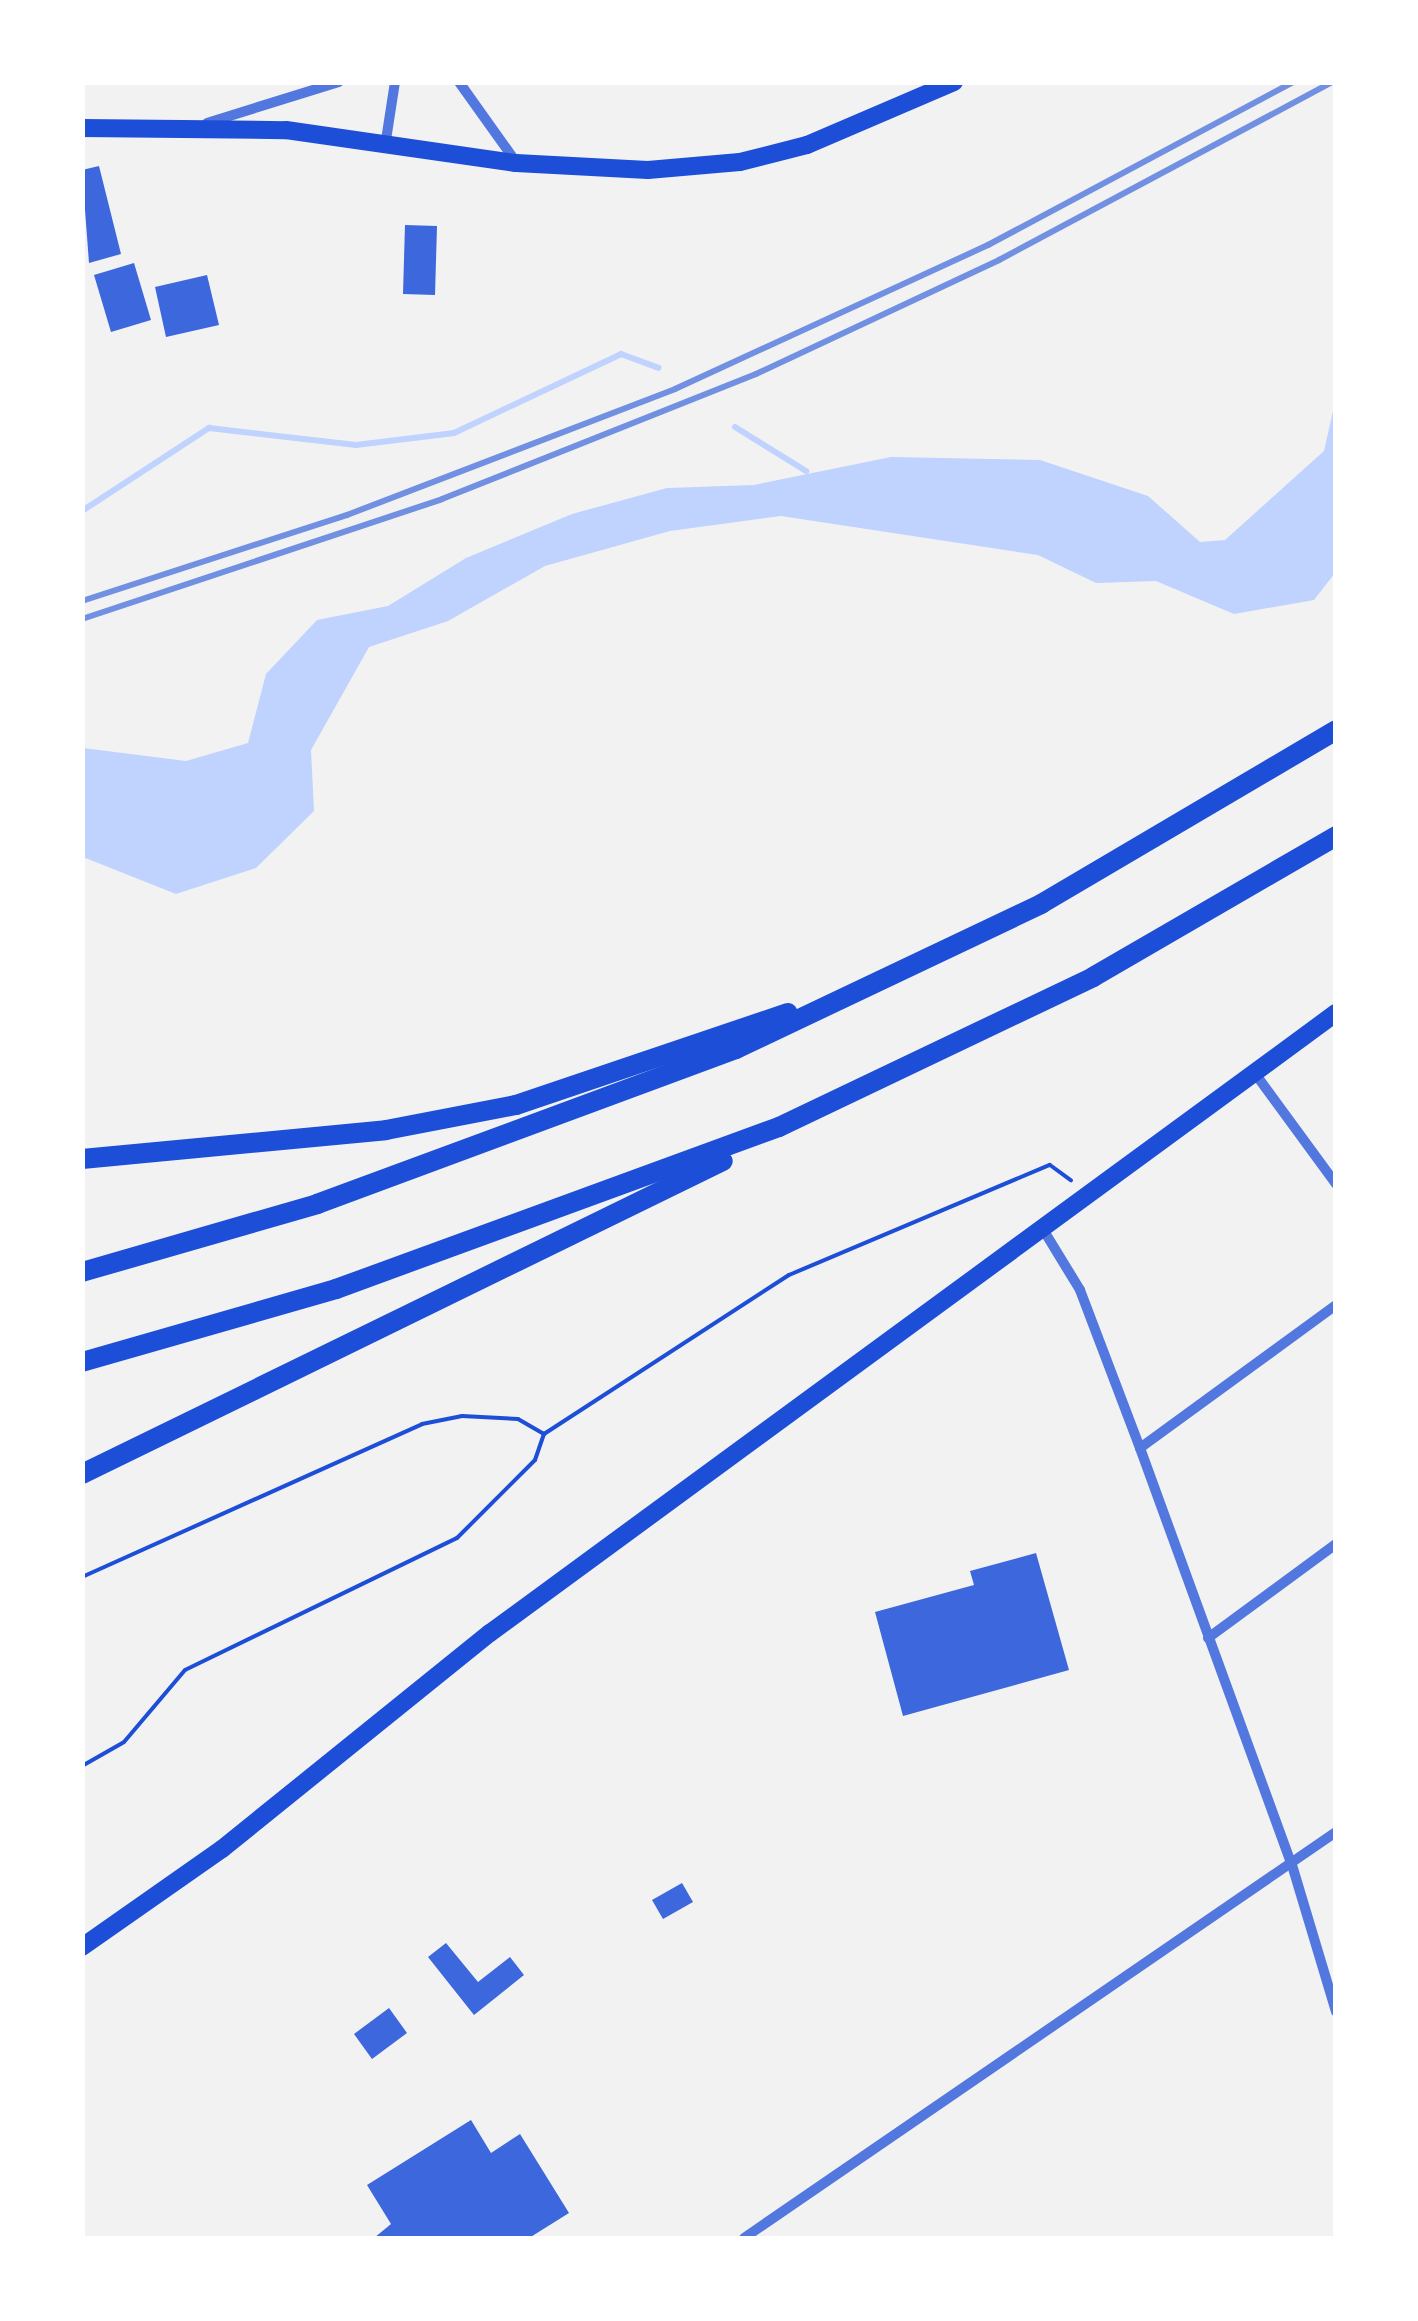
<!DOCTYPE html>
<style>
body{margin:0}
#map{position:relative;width:1418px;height:2321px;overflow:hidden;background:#f2f2f2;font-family:"Open Sans",sans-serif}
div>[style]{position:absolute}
.water>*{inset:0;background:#bfd3fe}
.stream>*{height:6px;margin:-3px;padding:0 3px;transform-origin:3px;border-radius:3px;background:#bfd3fe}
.building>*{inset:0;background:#3d67dc}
.path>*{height:4px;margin:-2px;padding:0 2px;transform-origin:2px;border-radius:2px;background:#1d4ed8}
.minor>*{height:10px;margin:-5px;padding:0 5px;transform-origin:5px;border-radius:5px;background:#5277de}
.primary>*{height:18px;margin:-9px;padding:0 9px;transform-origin:9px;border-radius:9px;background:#1d4ed8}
.motorway>*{height:20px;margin:-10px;padding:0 10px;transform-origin:10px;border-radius:10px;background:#1d4ed8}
.rail>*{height:6px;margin:-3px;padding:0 3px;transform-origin:3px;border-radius:3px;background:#7290e2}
span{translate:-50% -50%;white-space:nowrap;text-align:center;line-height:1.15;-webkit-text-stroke:8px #fff;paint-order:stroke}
.frame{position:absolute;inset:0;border:85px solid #fff;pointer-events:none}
</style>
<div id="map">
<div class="water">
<div style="clip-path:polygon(1335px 402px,1335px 573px,1314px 600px,1234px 614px,1156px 581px,1096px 583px,1038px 555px,781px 516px,670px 531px,545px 566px,448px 621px,369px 647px,311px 750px,314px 811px,256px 868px,176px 894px,83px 857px,83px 748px,186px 761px,248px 743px,266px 674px,317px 620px,388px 606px,466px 558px,572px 514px,667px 488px,754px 485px,891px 457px,1040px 460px,1148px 496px,1200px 542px,1225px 540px,1324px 451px)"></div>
</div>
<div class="stream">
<div style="left:735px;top:427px;width:84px;rotate:31.8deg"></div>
<div style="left:82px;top:511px;width:152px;rotate:-33.2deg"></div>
<div style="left:209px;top:428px;width:148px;rotate:6.6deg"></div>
<div style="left:356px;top:445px;width:99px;rotate:-7deg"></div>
<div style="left:454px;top:433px;width:185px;rotate:-25.3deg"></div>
<div style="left:621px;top:354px;width:40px;rotate:20.2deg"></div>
</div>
<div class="building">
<div style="clip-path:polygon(99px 166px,121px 254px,89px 263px,82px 170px)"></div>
<div style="clip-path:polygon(405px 225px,437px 226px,435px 295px,403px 294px)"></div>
<div style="clip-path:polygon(134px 263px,151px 320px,111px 332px,94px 275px)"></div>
<div style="clip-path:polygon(207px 275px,219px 325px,166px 337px,155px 287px)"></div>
<div style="clip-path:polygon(1036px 1553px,1069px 1670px,903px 1716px,875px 1612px,974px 1585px,970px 1571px)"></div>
<div style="clip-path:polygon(682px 1883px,693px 1902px,663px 1919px,652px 1900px)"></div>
<div style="clip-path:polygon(446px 1943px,478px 1982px,510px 1957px,524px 1975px,474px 2015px,428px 1957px)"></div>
<div style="clip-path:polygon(389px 2008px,407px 2033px,372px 2059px,354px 2034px)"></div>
<div style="clip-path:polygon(471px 2120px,491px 2153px,520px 2134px,569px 2213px,529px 2238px,374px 2238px,391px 2224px,367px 2185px)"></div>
</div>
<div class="path">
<div style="left:82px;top:1577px;width:373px;rotate:-24.2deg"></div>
<div style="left:422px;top:1424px;width:41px;rotate:-11.3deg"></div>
<div style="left:462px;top:1416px;width:56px;rotate:3.1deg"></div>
<div style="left:518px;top:1419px;width:30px;rotate:30deg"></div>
<div style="left:82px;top:1766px;width:48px;rotate:-29.7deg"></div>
<div style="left:124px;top:1742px;width:94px;rotate:-49.7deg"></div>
<div style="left:185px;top:1670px;width:302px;rotate:-25.9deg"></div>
<div style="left:457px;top:1538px;width:110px;rotate:-45deg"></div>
<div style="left:535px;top:1460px;width:28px;rotate:-71deg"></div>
<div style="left:544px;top:1434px;width:292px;rotate:-33deg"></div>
<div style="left:789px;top:1275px;width:283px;rotate:-22.9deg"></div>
<div style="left:1050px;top:1165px;width:26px;rotate:36deg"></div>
</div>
<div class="minor">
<div style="left:459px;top:82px;width:98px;rotate:54.5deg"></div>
<div style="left:207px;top:123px;width:138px;rotate:-17.3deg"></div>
<div style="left:386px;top:140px;width:59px;rotate:-81.2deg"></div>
<div style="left:1254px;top:1072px;width:139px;rotate:53.8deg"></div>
<div style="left:1041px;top:1226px;width:75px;rotate:58.6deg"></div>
<div style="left:1080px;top:1290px;width:169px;rotate:69.2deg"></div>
<div style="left:1140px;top:1448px;width:444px;rotate:70deg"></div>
<div style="left:1292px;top:1865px;width:153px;rotate:73.3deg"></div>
<div style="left:1140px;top:1448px;width:243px;rotate:-36.1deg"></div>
<div style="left:1208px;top:1638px;width:159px;rotate:-36.3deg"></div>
<div style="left:744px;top:2238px;width:718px;rotate:-34.44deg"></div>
</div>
<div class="primary">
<div style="left:82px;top:128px;width:204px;rotate:0.6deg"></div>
<div style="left:286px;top:130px;width:232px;rotate:8.2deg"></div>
<div style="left:516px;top:163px;width:132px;rotate:3deg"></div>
<div style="left:648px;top:170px;width:92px;rotate:-5deg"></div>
<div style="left:740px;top:162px;width:69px;rotate:-14.2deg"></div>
<div style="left:807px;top:145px;width:160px;rotate:-23.2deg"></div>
<div style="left:82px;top:1947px;width:171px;rotate:-35deg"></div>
<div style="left:222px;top:1849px;width:344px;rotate:-38.9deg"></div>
<div style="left:490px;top:1633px;width:1049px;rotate:-36.24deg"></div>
</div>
<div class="motorway">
<div style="left:82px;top:1159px;width:305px;rotate:-5.4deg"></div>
<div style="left:386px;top:1130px;width:132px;rotate:-10.9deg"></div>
<div style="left:516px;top:1105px;width:287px;rotate:-18.7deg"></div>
<div style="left:82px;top:1272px;width:245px;rotate:-16.1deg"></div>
<div style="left:317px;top:1204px;width:447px;rotate:-20.3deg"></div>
<div style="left:736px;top:1049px;width:338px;rotate:-25.4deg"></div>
<div style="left:1041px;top:904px;width:342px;rotate:-30.5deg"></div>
<div style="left:82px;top:1362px;width:264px;rotate:-16deg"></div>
<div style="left:336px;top:1289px;width:472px;rotate:-20.1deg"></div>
<div style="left:779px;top:1127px;width:348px;rotate:-25.5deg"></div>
<div style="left:1093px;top:977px;width:281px;rotate:-30.1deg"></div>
<div style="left:82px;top:1474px;width:713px;rotate:-26.03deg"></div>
</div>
<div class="rail">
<div style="left:82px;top:601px;width:279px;rotate:-18deg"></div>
<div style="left:347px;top:515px;width:351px;rotate:-21deg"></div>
<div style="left:675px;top:389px;width:345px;rotate:-24.7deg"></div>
<div style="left:988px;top:245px;width:346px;rotate:-28.1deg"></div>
<div style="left:82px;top:619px;width:379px;rotate:-18.4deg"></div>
<div style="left:442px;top:499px;width:338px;rotate:-21.7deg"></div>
<div style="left:756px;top:374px;width:268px;rotate:-25.1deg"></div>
<div style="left:999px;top:260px;width:378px;rotate:-28.1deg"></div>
</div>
<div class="frame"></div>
</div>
